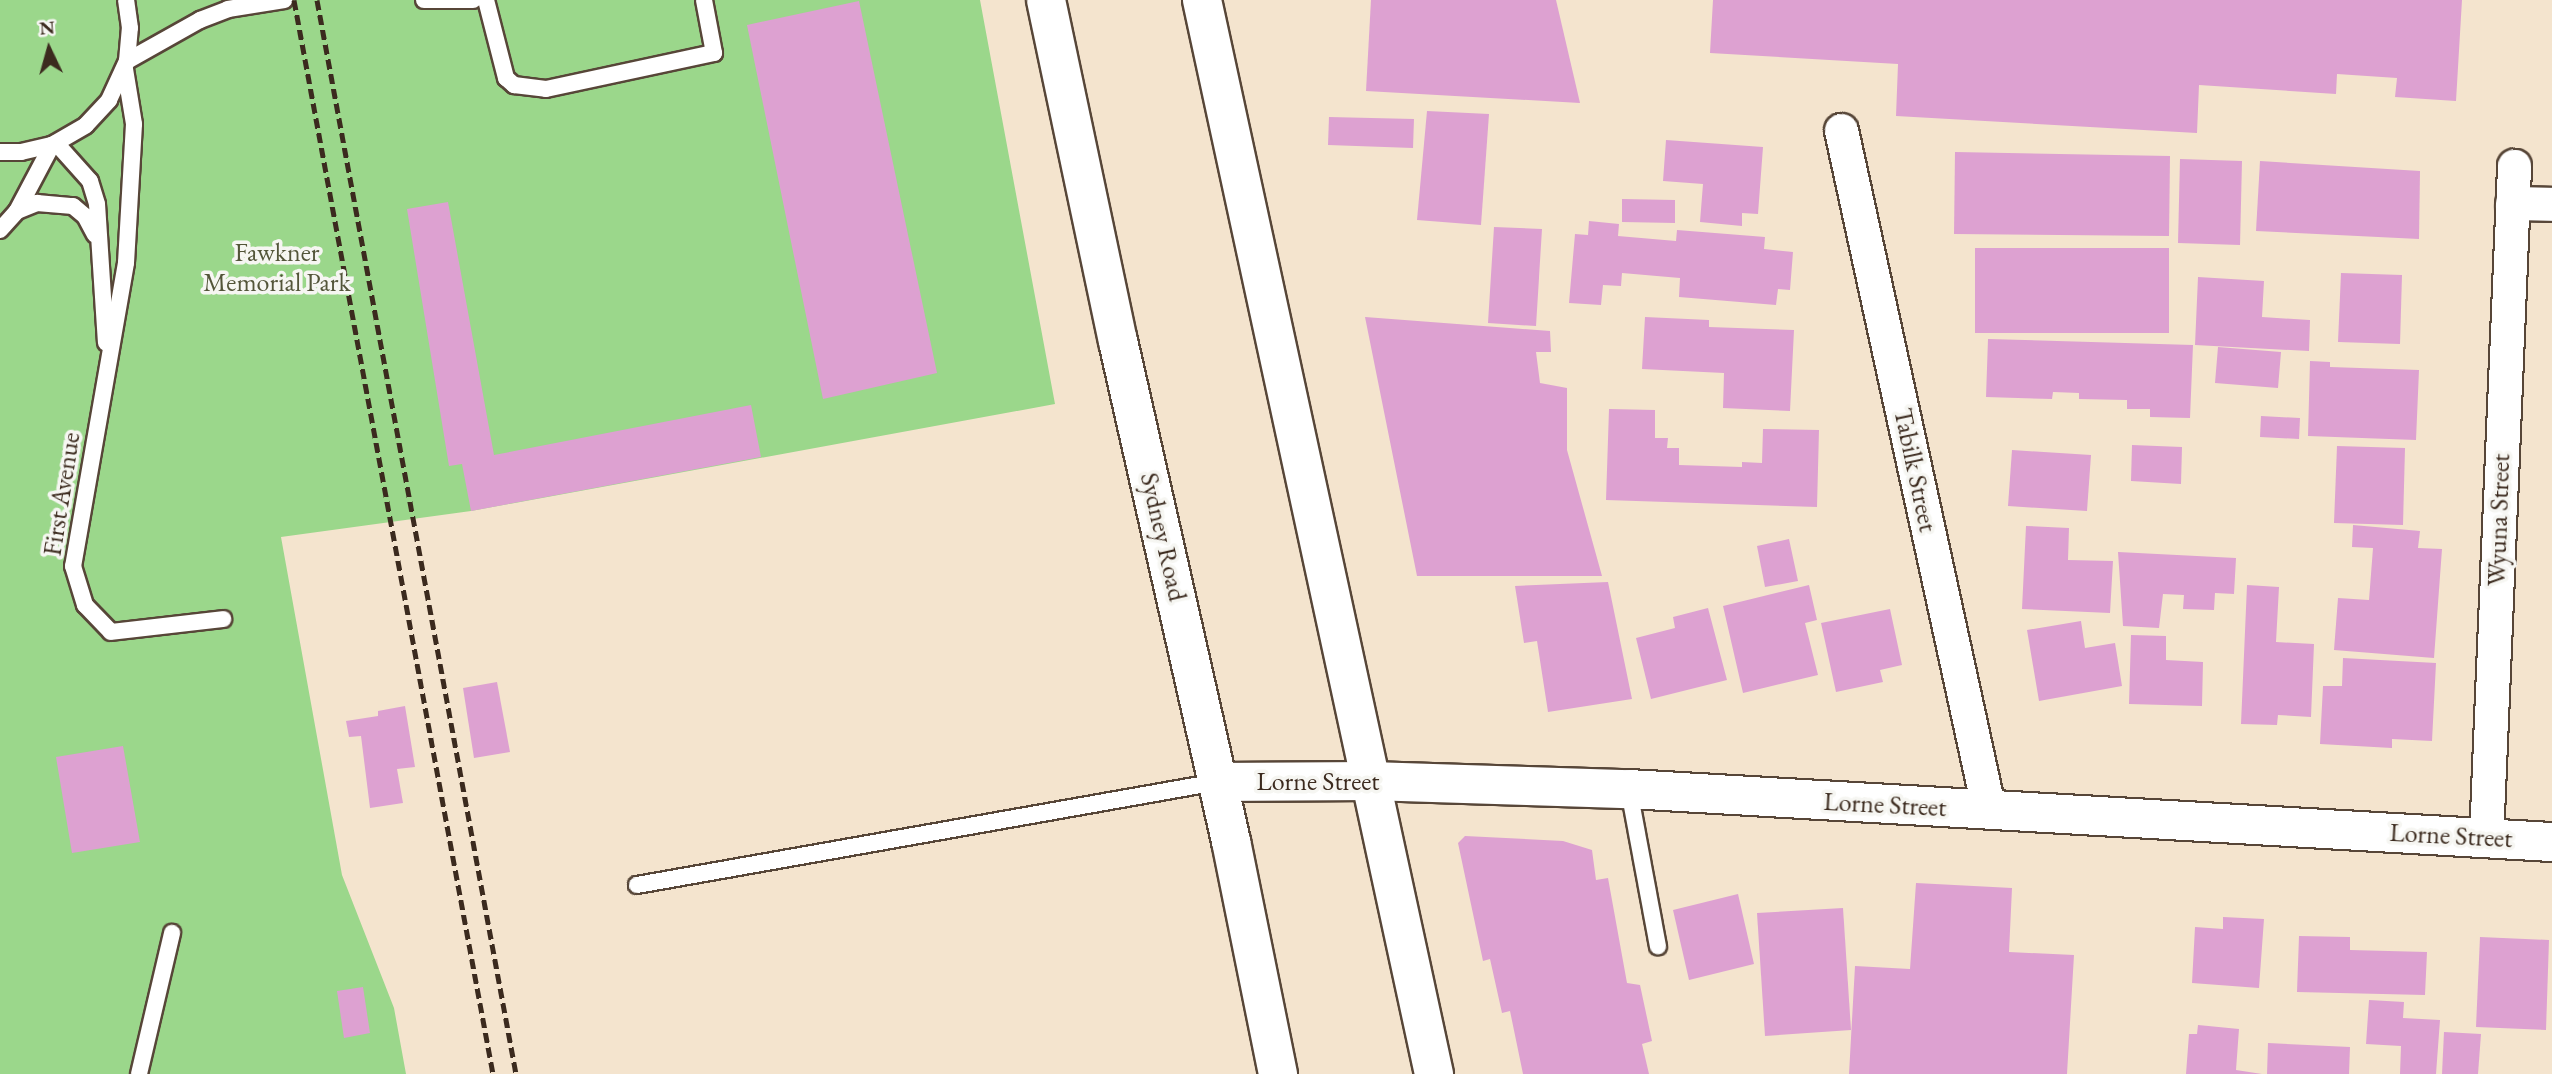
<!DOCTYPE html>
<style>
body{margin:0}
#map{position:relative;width:2552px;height:1074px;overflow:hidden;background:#f4e4ce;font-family:"EB Garamond",serif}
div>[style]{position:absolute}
.green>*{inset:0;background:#9bd78b}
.building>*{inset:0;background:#dda1d1}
.roads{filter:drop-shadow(2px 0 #574638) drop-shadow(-2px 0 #574638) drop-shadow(0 2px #574638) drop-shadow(0 -2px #574638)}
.service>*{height:16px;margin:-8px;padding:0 8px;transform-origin:8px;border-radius:8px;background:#fff}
.minor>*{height:33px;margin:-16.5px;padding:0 16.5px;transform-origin:16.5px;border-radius:16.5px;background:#fff}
.tertiary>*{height:38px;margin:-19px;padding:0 19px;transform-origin:19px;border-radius:19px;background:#fff}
.trunk>*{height:38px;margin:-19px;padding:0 19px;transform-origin:19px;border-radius:19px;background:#fff}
.rail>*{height:5px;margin-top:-2.5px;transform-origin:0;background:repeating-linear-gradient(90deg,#3b2a1e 0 10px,transparent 0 15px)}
span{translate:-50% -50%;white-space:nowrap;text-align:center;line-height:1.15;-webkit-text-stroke:7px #f6f6f2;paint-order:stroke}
.park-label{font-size:26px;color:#535539}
.street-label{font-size:26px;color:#3b2a1e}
.north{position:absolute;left:14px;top:14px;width:70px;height:70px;-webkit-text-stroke:5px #f6f6f2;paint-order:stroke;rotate:355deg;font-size:19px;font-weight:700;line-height:28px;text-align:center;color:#3b2a1e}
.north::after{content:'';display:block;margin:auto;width:24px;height:32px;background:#3b2a1e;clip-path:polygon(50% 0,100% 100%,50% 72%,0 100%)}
</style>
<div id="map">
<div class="green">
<div style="clip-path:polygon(0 0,980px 0,1055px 404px,471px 511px,281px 537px,342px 875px,394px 1008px,406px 1074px,0 1074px)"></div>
</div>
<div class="building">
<div style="clip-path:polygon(1371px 0,1556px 0,1580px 103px,1366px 91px)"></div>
<div style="clip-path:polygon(1713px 0,2462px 0,2456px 101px,2395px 97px,2397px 78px,2337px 74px,2336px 94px,2199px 85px,2197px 133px,1896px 116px,1898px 64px,1710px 53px)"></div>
<div style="clip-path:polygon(859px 1px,937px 373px,823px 399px,747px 25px)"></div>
<div style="clip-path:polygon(1427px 111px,1489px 114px,1481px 225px,1417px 220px)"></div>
<div style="clip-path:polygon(1329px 117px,1414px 119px,1413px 148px,1328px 145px)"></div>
<div style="clip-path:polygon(1666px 140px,1763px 147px,1758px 214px,1742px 213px,1742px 226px,1700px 222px,1703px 184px,1663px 181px)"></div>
<div style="clip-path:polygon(1955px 152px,2170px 156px,2169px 236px,1954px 234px)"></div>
<div style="clip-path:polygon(2180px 159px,2242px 161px,2240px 245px,2178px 243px)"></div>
<div style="clip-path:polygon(2260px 161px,2420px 171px,2419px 239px,2256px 231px)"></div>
<div style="clip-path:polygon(1622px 199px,1675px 200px,1675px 223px,1622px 222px)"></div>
<div style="clip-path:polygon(448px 202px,494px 455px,751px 405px,761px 457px,471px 511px,462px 464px,449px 466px,407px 209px)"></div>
<div style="clip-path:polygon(1589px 221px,1619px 224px,1618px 236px,1676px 241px,1677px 230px,1765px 237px,1764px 249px,1793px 252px,1790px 290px,1778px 289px,1776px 305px,1679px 297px,1680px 278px,1622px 273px,1621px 286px,1603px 285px,1601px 305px,1569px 303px,1575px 234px,1588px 235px)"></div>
<div style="clip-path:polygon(1494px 227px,1542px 229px,1536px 326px,1488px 323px)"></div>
<div style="clip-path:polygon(1975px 248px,2169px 248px,2169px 333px,1975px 333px)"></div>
<div style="clip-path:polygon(2341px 273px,2402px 275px,2400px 344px,2338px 342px)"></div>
<div style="clip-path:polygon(2198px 277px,2264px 281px,2262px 317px,2310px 320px,2309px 351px,2195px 345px)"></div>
<div style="clip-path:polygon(1365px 317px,1550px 331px,1551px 352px,1536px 352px,1540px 383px,1567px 388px,1567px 450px,1602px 576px,1417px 576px)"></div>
<div style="clip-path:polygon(1645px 317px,1709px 320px,1709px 327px,1794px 330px,1790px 411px,1723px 408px,1724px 373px,1642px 369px)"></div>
<div style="clip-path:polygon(1988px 339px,2193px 345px,2190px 418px,2150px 417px,2150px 409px,2127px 409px,2127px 400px,2079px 399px,2079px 393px,2053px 392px,2052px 399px,1986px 397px)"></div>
<div style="clip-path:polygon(2218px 347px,2281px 352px,2278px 388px,2215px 383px)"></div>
<div style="clip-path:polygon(2310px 361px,2330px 362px,2330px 367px,2419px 370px,2416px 440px,2308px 436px)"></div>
<div style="clip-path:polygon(1609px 409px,1655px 410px,1655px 438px,1668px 438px,1667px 448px,1679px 448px,1679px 465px,1742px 467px,1742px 462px,1762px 463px,1763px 429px,1819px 430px,1817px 507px,1606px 500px)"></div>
<div style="clip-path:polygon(2261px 416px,2300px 418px,2299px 439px,2260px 437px)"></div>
<div style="clip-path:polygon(2132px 445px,2182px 447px,2181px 484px,2131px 481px)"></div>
<div style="clip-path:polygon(2337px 446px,2405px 448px,2403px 525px,2334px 523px)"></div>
<div style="clip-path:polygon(2012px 450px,2091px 455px,2087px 511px,2008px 506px)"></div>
<div style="clip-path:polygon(2353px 525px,2420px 531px,2418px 548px,2442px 549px,2434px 658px,2334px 650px,2338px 598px,2369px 600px,2373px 548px,2352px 547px)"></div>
<div style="clip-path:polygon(2026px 526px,2069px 528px,2068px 560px,2113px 561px,2110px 613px,2022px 609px)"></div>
<div style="clip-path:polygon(1789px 539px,1798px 581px,1765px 587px,1757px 546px)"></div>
<div style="clip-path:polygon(2118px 552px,2236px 558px,2234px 594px,2215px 593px,2214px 610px,2183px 609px,2184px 595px,2163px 594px,2159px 628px,2123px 626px)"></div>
<div style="clip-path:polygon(1608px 582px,1632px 699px,1548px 712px,1537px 641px,1524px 643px,1515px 586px)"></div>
<div style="clip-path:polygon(1809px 585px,1817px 620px,1805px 623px,1818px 675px,1743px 693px,1723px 606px)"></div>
<div style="clip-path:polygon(2247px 585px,2279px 587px,2276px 642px,2314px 644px,2311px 717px,2278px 715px,2277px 725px,2241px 724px)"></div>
<div style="clip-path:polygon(1708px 608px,1727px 680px,1651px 699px,1636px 638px,1675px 628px,1673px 617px)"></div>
<div style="clip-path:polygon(1890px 609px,1902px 665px,1880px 670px,1883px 682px,1836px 692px,1821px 623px)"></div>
<div style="clip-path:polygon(2081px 621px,2085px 648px,2115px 643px,2122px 686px,2039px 701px,2027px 630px)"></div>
<div style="clip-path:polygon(2131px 635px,2166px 636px,2166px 660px,2203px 662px,2202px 706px,2129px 704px)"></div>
<div style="clip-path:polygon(2343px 658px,2436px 663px,2432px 741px,2392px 739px,2392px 748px,2320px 744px,2323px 686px,2342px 686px)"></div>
<div style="clip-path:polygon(497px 682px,510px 752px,474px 758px,463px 688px)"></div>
<div style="clip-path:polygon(405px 706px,415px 767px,397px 769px,403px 803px,370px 808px,361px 736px,349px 737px,346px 721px,378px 716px,378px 711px)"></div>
<div style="clip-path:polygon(123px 746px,140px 842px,72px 853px,56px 757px)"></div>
<div style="clip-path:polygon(1465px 836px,1563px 841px,1592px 850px,1596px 880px,1608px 878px,1627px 983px,1640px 985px,1652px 1041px,1642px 1044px,1649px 1074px,1523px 1074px,1510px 1011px,1502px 1013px,1490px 959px,1483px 961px,1458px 843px)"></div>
<div style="clip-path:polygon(1916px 883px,2012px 888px,2009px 952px,2074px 955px,2067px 1074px,1849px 1074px,1855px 966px,1910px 969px)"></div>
<div style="clip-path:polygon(1738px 894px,1754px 964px,1689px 980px,1673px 910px)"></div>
<div style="clip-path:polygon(1843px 908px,1851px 1030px,1765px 1036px,1757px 913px)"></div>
<div style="clip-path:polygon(2223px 917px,2264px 919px,2259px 988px,2192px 983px,2195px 927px,2223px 929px)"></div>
<div style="clip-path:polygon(2299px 936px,2350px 937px,2350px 950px,2427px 952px,2425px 995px,2297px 992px)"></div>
<div style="clip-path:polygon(2480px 937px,2549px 940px,2546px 1030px,2476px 1027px)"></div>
<div style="clip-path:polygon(363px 987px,370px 1033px,344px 1038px,337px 991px)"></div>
<div style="clip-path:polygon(2369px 1000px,2404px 1002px,2403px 1018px,2440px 1020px,2436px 1074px,2400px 1074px,2401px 1046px,2366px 1044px)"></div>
<div style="clip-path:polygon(2198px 1025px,2239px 1029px,2236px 1070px,2262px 1074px,2186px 1074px,2189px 1034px,2197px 1034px)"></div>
<div style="clip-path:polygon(2444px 1032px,2481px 1034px,2478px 1074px,2442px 1074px)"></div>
<div style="clip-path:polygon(2268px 1043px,2350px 1047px,2349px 1074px,2267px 1074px)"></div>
</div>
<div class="roads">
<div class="service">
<div style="left:424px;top:0;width:49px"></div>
<div style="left:486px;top:0;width:81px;rotate:75.6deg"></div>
<div style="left:506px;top:78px;width:11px;rotate:41deg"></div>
<div style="left:514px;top:85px;width:32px;rotate:7deg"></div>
<div style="left:546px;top:89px;width:172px;rotate:-12.1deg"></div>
<div style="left:714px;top:53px;width:54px;rotate:-100.7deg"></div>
<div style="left:127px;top:61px;width:84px;rotate:-29.3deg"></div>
<div style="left:200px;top:20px;width:30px;rotate:-21deg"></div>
<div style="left:228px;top:9px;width:57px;rotate:-9.1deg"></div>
<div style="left:125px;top:69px;width:56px;rotate:80.7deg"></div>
<div style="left:134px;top:124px;width:139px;rotate:93.3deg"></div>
<div style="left:126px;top:263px;width:308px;rotate:99.9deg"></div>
<div style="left:73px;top:566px;width:41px;rotate:72.9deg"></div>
<div style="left:85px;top:605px;width:37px;rotate:46deg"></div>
<div style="left:111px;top:632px;width:113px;rotate:-6.6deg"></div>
<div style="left:56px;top:143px;width:51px;rotate:48.2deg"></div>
<div style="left:90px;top:181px;width:24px;rotate:73deg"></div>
<div style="left:97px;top:204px;width:139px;rotate:86.3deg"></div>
<div style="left:0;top:152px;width:21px"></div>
<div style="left:21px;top:152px;width:32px;rotate:-13deg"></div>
<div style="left:52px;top:145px;width:39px;rotate:-30deg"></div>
<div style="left:86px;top:125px;width:34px;rotate:-47deg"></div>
<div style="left:109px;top:100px;width:43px;rotate:-65.2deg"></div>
<div style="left:127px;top:61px;width:33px;rotate:-85deg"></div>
<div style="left:130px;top:28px;width:28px;rotate:-98deg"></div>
<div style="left:17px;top:211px;width:22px;rotate:-22deg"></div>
<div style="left:37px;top:203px;width:36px;rotate:5deg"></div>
<div style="left:73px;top:206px;width:16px;rotate:40deg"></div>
<div style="left:85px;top:216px;width:21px;rotate:62deg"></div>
<div style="left:0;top:230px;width:25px;rotate:-48deg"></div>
<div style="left:17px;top:211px;width:75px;rotate:-62.1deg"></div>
<div style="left:1629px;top:790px;width:159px;rotate:79.5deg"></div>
<div style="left:637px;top:885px;width:589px;rotate:-10.07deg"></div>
<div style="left:139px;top:1074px;width:145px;rotate:-76.8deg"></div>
</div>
<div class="minor">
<div style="left:1841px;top:130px;width:697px;rotate:77.74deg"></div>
<div style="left:2512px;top:203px;width:40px;rotate:1.4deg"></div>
<div style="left:2486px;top:838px;width:673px;rotate:-87.61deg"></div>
</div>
<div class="tertiary">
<div style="left:1217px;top:782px;width:153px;rotate:-0.4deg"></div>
<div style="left:1370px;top:781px;width:259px;rotate:1.8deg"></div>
<div style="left:1629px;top:789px;width:925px;rotate:3.29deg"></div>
</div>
<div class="trunk">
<div style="left:1046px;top:0;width:349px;rotate:78.1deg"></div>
<div style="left:1118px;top:341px;width:513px;rotate:77.27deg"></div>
<div style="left:1231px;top:841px;width:238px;rotate:78.6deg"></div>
<div style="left:1202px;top:0;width:1099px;rotate:77.81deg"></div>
</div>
</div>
<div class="rail">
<div style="left:294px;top:0;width:1092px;rotate:79.5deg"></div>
<div style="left:317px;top:0;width:1092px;rotate:79.5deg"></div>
</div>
<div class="park-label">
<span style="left:277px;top:268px">Fawkner<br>Memorial Park</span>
</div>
<div class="street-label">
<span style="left:1915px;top:470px;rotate:78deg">Tabilk Street</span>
<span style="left:62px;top:494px;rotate:-81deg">First Avenue</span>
<span style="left:2499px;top:520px;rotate:-88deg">Wyuna Street</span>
<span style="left:1163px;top:537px;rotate:77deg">Sydney Road</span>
<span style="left:1318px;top:782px">Lorne Street</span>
<span style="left:1885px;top:805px;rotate:3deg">Lorne Street</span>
<span style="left:2451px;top:836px;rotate:3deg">Lorne Street</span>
</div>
<div class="north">N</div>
</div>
